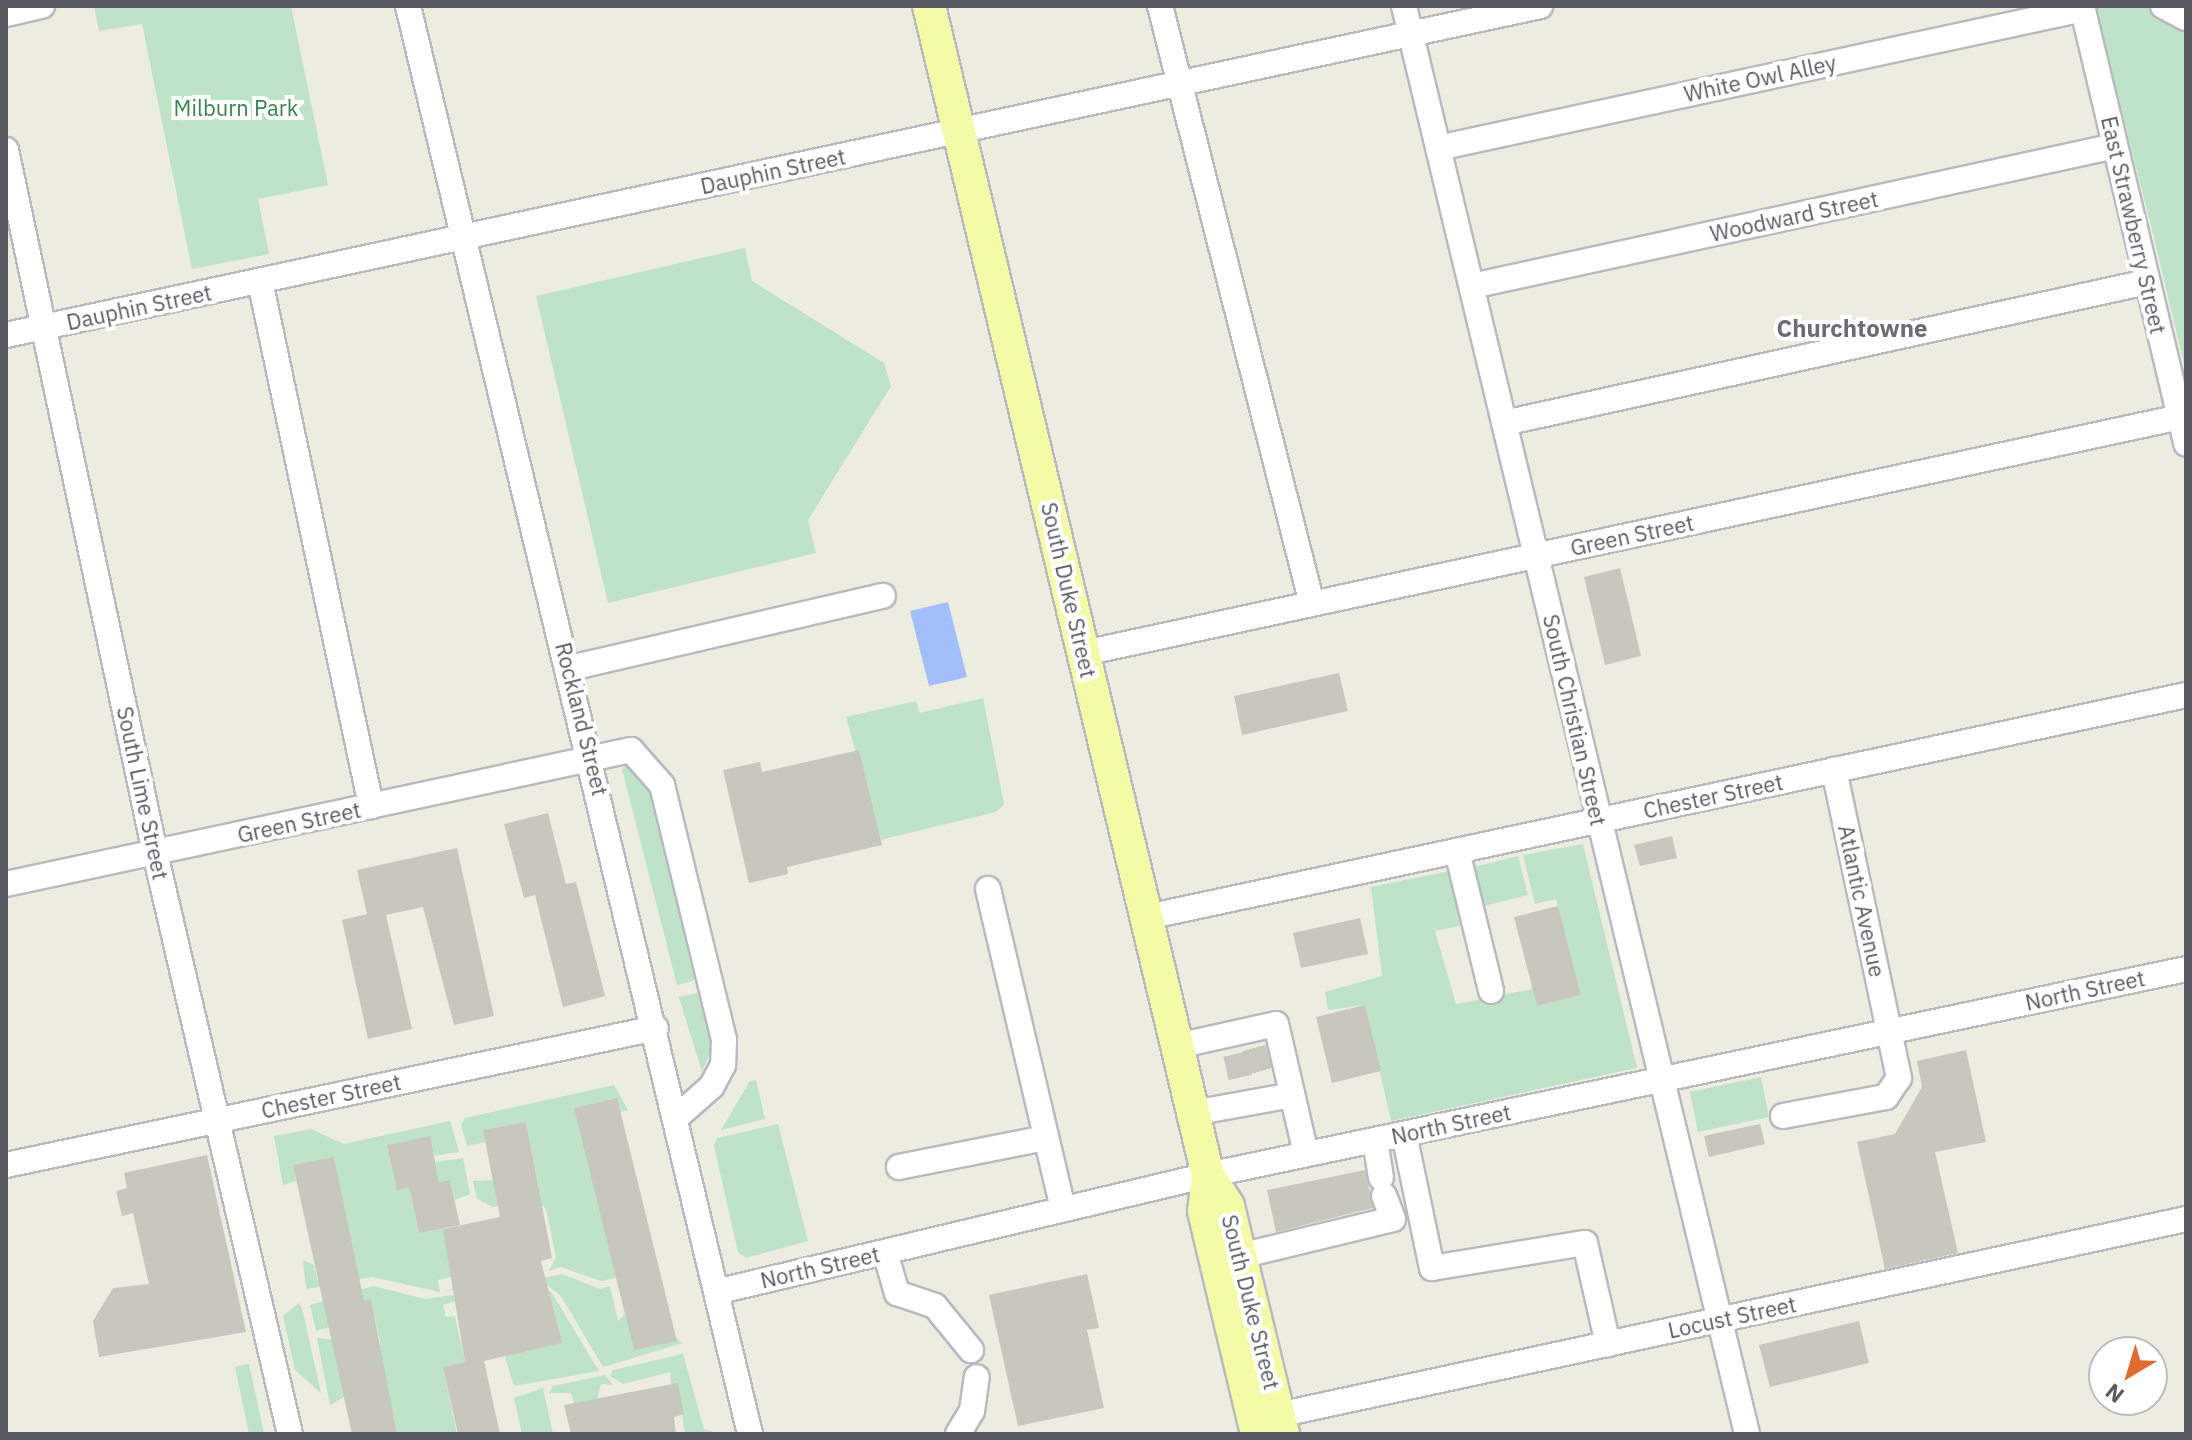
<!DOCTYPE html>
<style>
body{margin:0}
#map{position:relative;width:2192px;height:1440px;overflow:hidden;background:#ecece1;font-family:"IBM Plex Sans",sans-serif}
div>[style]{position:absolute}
.green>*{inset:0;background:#bee3c8}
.water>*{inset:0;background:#a2befb}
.building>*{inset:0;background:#c7c7be}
.minor-tunnel>*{height:24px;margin-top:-12px;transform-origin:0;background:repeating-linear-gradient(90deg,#c8c8c1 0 24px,transparent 0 36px)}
.roads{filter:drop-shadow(2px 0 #b9bac0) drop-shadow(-2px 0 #b9bac0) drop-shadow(0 2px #b9bac0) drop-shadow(0 -2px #b9bac0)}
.minor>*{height:24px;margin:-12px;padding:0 12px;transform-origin:12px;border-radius:12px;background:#fff}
.major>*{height:32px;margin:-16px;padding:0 16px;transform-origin:16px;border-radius:16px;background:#f4fba7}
span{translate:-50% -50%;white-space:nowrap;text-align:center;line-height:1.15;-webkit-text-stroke:8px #fff;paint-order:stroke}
.street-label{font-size:22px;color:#5a5b62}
.park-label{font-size:22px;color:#38834e}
.neighbourhood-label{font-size:24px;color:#6b6d74;font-weight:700}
.frame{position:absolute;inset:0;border:8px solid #5a5b62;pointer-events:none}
.north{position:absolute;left:2088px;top:1336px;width:80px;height:80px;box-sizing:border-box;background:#fff;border:2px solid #bdbdc0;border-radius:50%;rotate:218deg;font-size:22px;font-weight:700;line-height:32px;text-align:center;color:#5a5b62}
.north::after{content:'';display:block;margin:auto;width:28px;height:36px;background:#e16c32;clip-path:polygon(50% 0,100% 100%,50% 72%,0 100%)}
</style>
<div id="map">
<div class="green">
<div style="clip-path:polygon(94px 6px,291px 6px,328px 185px,258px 199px,269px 254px,192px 269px,142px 24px,99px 31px)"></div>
<div style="clip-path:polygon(2095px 6px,2186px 6px,2186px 372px,2153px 234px)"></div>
<div style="clip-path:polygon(745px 248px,752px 281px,884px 363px,891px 386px,808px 520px,816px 553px,608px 603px,536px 296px)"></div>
<div style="clip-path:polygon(983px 698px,1004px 804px,996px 812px,880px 840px,846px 717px,916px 701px,920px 713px)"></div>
<div style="clip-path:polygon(627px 764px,644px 770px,696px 980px,677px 985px,622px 769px)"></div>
<div style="clip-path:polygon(1583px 844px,1637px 1068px,1391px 1121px,1365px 1005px,1328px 1010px,1325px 992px,1382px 976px,1371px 887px,1449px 871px,1460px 926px,1435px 931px,1456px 1004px,1533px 989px,1537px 1006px,1581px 995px,1556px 899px,1535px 904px,1523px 855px)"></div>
<div style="clip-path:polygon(1518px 856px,1528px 895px,1480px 907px,1470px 868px)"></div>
<div style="clip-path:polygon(699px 993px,712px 1048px,702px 1072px,679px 997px)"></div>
<div style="clip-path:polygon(1761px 1077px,1769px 1117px,1698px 1132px,1690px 1092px)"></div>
<div style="clip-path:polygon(756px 1080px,765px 1119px,721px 1130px,750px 1081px)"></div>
<div style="clip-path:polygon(614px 1085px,628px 1110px,620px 1112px,616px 1098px,575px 1108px,625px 1276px,601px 1281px,561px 1267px,549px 1271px,556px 1257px,546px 1209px,535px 1199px,493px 1207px,477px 1199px,473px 1181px,493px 1180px,497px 1197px,539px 1189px,526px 1122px,484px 1130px,486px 1142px,467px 1146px,461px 1125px,465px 1118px)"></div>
<div style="clip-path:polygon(450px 1121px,459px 1152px,434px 1156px,429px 1137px,388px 1145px,397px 1189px,409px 1187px,419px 1233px,443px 1228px,454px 1279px,506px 1280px,444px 1292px,453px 1288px,451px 1277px,438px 1280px,440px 1292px,372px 1277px,306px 1289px,303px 1260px,314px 1265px,318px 1281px,358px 1273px,334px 1158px,294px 1166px,296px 1181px,283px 1185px,274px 1136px,311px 1129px,344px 1144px)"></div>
<div style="clip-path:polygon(778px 1124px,808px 1241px,746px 1258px,738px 1252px,714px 1146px,717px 1138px)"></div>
<div style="clip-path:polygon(463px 1158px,470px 1194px,455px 1200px,450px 1180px,439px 1182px,435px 1162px)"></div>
<div style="clip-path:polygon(562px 1274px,600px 1289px,610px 1286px,618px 1321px,626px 1313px,634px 1350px,676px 1338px,683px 1343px,603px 1367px,561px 1296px,539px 1279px)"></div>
<div style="clip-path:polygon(534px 1280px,552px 1293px,599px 1371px,514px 1386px,505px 1357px,510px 1351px,561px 1343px,549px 1294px)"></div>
<div style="clip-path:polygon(373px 1286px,425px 1299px,502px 1288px,443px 1305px,446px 1317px,455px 1316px,465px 1362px,443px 1367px,457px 1434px,397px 1434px,384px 1373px,330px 1405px,317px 1338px,336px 1340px,339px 1355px,381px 1346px,371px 1300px,333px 1327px,316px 1331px,310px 1305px)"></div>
<div style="clip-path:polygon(299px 1303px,302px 1308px,321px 1393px,295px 1370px,283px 1316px)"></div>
<div style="clip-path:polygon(683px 1354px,704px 1429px,719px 1434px,685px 1434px,678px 1384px,671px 1384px,670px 1372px,623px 1384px,610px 1376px,613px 1370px)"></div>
<div style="clip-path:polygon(249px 1364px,264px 1434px,249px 1434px,235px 1367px)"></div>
<div style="clip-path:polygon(605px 1375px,613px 1385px,601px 1384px,597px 1399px,574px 1403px,571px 1393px,549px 1393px,553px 1386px)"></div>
<div style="clip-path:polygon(543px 1388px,553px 1434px,522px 1434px,514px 1398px)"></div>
</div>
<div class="water">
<div style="clip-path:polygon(948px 602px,967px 677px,929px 686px,910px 611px)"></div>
</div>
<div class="building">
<div style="clip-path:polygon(1620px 568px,1641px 656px,1605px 665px,1584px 577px)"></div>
<div style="clip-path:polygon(1339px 673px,1348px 711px,1242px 735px,1234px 696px)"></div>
<div style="clip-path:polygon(859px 750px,882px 845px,787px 867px,788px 874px,749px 883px,723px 770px,760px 762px,762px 772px)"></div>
<div style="clip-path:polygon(548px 813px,566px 884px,576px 882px,605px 996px,563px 1007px,535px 895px,524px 898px,504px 824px)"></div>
<div style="clip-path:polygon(1672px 836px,1677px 858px,1640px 866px,1634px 845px)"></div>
<div style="clip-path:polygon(457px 848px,494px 1016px,454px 1025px,423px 907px,386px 915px,412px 1029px,368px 1039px,342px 920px,367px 914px,357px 870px)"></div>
<div style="clip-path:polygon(1558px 906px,1581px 995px,1537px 1006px,1514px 917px)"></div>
<div style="clip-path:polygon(1360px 918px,1368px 954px,1301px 968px,1293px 933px)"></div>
<div style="clip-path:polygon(1365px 1005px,1381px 1071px,1332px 1083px,1316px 1017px)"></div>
<div style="clip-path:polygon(1966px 1050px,1986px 1142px,1935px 1152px,1958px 1253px,1885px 1269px,1857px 1142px,1895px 1134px,1922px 1087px,1917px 1061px)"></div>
<div style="clip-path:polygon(617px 1098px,677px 1341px,634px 1350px,574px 1108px)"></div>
<div style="clip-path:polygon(526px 1122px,552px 1258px,541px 1261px,562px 1343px,484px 1361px,500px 1434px,458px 1434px,443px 1367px,465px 1362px,443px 1229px,500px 1217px,483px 1130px)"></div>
<div style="clip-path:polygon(1760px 1124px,1765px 1144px,1709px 1157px,1704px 1136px)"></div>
<div style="clip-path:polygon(430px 1136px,439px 1182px,450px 1180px,460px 1225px,419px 1233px,409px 1187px,397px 1190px,387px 1145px)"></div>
<div style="clip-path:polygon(207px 1155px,246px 1332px,99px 1357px,93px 1321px,113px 1288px,149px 1284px,133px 1213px,122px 1216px,116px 1191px,127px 1188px,124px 1173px)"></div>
<div style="clip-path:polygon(334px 1157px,364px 1301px,371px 1299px,397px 1434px,352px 1434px,293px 1165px)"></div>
<div style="clip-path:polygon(1365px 1170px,1373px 1208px,1276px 1232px,1267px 1190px)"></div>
<div style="clip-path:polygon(1087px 1274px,1099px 1328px,1087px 1330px,1104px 1408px,1018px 1426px,989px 1295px)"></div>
<div style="clip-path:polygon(1859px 1321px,1869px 1363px,1770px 1387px,1759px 1345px)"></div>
<div style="clip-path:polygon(678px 1383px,684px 1414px,674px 1417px,676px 1434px,571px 1434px,564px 1405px)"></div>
</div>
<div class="minor-tunnel">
<div style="left:1254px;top:1048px;width:32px;rotate:74deg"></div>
<div style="left:1235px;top:1054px;width:31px;rotate:77deg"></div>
</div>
<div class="roads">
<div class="minor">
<div style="left:408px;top:6px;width:1468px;rotate:76.53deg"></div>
<div style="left:1160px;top:6px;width:617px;rotate:75.74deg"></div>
<div style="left:1404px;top:6px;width:1469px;rotate:76.49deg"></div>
<div style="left:2082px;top:6px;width:450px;rotate:76.6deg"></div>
<div style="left:2163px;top:6px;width:26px;rotate:28deg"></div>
<div style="left:6px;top:14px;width:37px;rotate:-13deg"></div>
<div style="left:1438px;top:148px;width:660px;rotate:-12.16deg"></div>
<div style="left:6px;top:150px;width:719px;rotate:78.03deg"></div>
<div style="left:155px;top:853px;width:596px;rotate:76.92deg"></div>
<div style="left:260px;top:281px;width:537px;rotate:78.06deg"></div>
<div style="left:1472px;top:286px;width:658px;rotate:-12.28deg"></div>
<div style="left:6px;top:335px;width:1569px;rotate:-12.1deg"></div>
<div style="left:1504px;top:423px;width:658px;rotate:-12.37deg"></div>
<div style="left:1084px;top:653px;width:1121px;rotate:-12.15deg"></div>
<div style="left:570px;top:668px;width:321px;rotate:-13deg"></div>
<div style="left:1457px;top:851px;width:144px;rotate:76.3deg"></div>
<div style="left:6px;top:884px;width:639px;rotate:-12.1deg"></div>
<div style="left:631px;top:750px;width:47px;rotate:48.5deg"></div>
<div style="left:662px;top:785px;width:262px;rotate:76.3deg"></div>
<div style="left:724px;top:1040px;width:25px;rotate:92deg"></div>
<div style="left:723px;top:1065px;width:24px;rotate:118deg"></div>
<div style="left:712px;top:1086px;width:45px;rotate:138.6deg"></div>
<div style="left:988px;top:889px;width:329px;rotate:76.8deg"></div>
<div style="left:1147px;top:917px;width:1062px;rotate:-12.06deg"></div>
<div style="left:1177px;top:1046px;width:101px;rotate:-12.5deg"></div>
<div style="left:1276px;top:1024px;width:133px;rotate:77deg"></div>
<div style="left:1193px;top:1113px;width:101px;rotate:-10.3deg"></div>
<div style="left:1783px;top:1116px;width:105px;rotate:-10.5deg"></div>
<div style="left:1886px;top:1097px;width:23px;rotate:-56deg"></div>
<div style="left:1899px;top:1078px;width:315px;rotate:-101.9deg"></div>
<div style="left:1404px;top:1134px;width:137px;rotate:78.2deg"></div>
<div style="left:1432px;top:1268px;width:155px;rotate:-9.3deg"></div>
<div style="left:1585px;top:1243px;width:104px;rotate:77.2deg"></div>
<div style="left:1375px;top:1140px;width:38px;rotate:81deg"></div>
<div style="left:6px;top:1165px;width:664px;rotate:-11.9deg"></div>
<div style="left:899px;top:1167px;width:150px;rotate:-11.2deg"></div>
<div style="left:885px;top:1252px;width:43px;rotate:73.7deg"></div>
<div style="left:897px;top:1293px;width:40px;rotate:18.9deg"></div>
<div style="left:935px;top:1306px;width:57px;rotate:50.7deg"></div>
<div style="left:1240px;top:1256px;width:157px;rotate:-13.6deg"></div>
<div style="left:1393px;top:1219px;width:25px;rotate:-111deg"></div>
<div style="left:720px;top:1291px;width:502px;rotate:-13.37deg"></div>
<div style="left:1208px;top:1175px;width:999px;rotate:-11.89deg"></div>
<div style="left:1278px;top:1415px;width:929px;rotate:-12.18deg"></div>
<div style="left:958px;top:1434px;width:27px;rotate:-59deg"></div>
<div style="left:972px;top:1411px;width:34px;rotate:-82deg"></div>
</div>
<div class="major">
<div style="left:929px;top:6px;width:1202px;rotate:76.58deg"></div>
<div style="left:1208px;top:1175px;width:37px;rotate:57deg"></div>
<div style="left:1228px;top:1206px;width:235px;rotate:76.4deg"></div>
<div style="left:1208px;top:1175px;width:36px;rotate:96deg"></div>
<div style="left:1204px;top:1211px;width:229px;rotate:76.6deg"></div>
</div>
</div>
<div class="street-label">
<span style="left:1760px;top:78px;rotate:-12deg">White Owl Alley</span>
<span style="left:773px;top:171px;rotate:-12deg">Dauphin Street</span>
<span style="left:1794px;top:216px;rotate:-12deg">Woodward Street</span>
<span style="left:2134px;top:225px;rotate:77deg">East Strawberry Street</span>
<span style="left:139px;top:307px;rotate:-12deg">Dauphin Street</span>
<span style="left:1632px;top:535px;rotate:-12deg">Green Street</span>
<span style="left:1069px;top:590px;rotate:77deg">South Duke Street</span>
<span style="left:582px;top:719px;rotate:76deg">Rockland Street</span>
<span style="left:1575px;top:720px;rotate:77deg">South Christian Street</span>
<span style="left:143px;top:793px;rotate:78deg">South Lime Street</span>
<span style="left:1713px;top:796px;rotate:-12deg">Chester Street</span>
<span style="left:299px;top:822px;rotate:-12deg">Green Street</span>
<span style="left:1862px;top:901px;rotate:78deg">Atlantic Avenue</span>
<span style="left:2085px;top:990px;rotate:-12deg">North Street</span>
<span style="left:331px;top:1096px;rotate:-12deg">Chester Street</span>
<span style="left:1451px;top:1124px;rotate:-12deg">North Street</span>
<span style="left:820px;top:1267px;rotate:-13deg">North Street</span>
<span style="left:1251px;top:1302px;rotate:76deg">South Duke Street</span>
<span style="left:1732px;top:1317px;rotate:-12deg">Locust Street</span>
</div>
<div class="park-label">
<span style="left:236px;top:108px">Milburn Park</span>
</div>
<div class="neighbourhood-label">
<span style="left:1852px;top:329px">Churchtowne</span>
</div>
<div class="frame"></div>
<div class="north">N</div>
</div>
